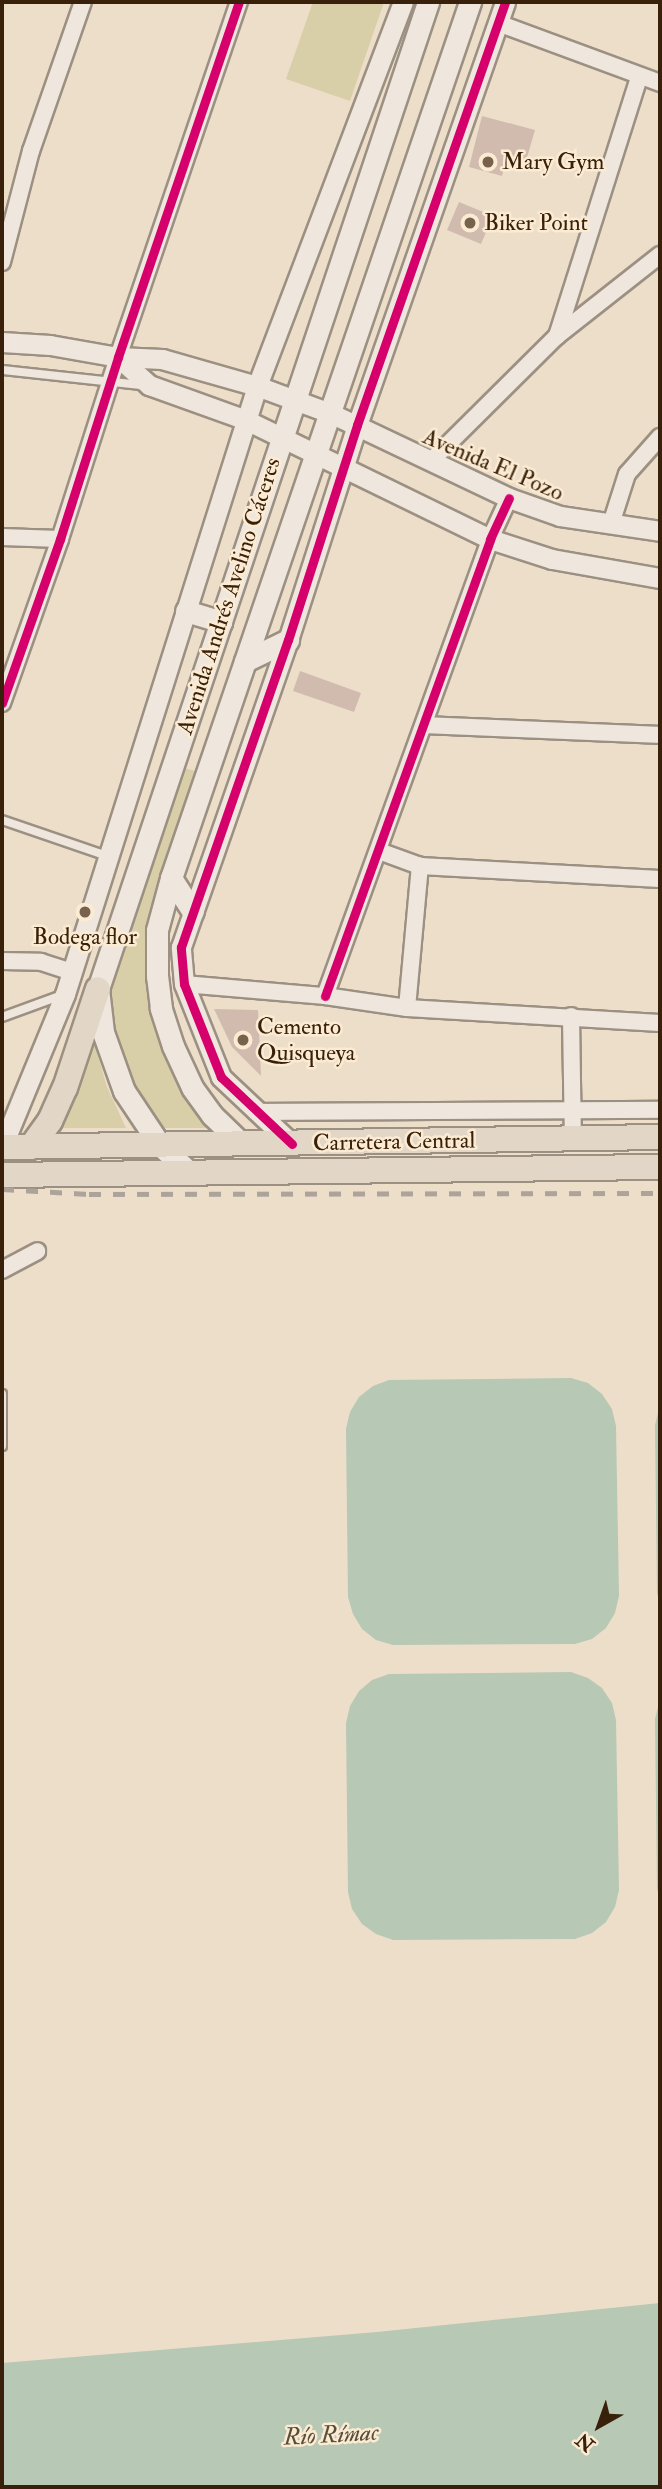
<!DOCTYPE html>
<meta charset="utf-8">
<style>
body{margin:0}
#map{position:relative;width:662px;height:2489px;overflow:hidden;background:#eddeca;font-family:"IM FELL Double Pica",serif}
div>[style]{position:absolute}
.green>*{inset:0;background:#d8cea8}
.water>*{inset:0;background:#b7c8b4}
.building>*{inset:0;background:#d1bbaf}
.roads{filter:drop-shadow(2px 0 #9c9082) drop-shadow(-2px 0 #9c9082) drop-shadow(0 2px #9c9082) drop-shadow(0 -2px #9c9082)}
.service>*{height:8px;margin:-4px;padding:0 4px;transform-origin:4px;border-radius:4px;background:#efe7dd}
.minor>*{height:16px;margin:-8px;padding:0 8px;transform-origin:8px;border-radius:8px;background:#efe7dd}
.tertiary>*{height:19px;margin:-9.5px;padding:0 9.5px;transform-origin:9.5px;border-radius:9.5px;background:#efe7dd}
.secondary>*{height:21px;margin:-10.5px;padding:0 10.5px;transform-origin:10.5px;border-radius:10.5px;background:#efe7dd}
.trunk>*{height:24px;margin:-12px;padding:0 12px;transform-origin:12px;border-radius:12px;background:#e2d7c7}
.rail>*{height:5px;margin-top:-2.5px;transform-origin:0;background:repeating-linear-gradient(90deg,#aca39a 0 12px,transparent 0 24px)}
.cycleway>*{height:9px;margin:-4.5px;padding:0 4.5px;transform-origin:4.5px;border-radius:4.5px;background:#d6006c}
.dots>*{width:19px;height:19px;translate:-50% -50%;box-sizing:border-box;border:4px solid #fcebd3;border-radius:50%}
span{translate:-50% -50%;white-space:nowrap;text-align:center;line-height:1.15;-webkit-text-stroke:5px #fcebd3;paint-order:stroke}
.poi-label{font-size:23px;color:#39200b}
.left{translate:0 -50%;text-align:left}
.street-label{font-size:23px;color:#39200b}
.water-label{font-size:24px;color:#584f3b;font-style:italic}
.frame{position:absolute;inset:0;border:4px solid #39200b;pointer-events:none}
.north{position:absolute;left:564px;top:2391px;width:70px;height:70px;-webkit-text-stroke:5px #fcebd3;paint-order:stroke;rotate:220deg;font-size:19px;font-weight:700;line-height:28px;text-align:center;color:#39200b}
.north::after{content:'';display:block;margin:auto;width:24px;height:32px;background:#39200b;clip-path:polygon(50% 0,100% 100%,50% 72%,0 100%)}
</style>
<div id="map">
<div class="green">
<div style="clip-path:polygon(313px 2px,384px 2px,350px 101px,286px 79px)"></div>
<div style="clip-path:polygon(184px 768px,195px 771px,198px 777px,151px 919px,146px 953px,149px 991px,164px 1044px,185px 1100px,207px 1128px,158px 1128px,117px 1063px,108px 1012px,109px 980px,178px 771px)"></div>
<div style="clip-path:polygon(92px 1036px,107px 1087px,126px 1128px,59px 1128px)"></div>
</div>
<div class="water">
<div style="clip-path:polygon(571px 1378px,588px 1383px,602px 1394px,612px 1409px,616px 1426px,619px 1596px,615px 1613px,606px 1628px,592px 1639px,575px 1644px,393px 1645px,376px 1640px,362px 1629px,353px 1614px,348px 1597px,346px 1429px,350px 1412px,359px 1397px,373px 1386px,389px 1380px)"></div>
<div style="clip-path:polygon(660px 1405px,660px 1606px,657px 1593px,655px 1425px)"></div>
<div style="clip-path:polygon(571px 1672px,588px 1678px,602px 1688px,612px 1703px,616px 1720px,619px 1890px,615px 1907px,606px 1922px,592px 1933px,575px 1939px,393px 1940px,376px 1934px,362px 1924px,352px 1909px,348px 1892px,346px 1723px,350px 1706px,359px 1691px,372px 1680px,389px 1674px)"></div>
<div style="clip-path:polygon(660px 1699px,660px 1901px,657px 1888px,655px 1719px)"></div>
<div style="clip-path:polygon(660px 2303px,660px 2487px,2px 2487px,2px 2363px,377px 2332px)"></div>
</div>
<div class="building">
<div style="clip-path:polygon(482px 116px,535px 130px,526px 161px,507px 156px,502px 176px,469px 167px)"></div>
<div style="clip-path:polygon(459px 202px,493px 216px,481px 244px,447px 230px)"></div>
<div style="clip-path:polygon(300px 671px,361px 693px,354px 712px,293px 691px)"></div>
<div style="clip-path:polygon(214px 1009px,258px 1010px,261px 1076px,232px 1047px)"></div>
</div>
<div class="roads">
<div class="service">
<div style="left:2px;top:370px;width:140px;rotate:6.2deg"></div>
<div style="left:2px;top:820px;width:111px;rotate:18.9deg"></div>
<div style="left:2px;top:1017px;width:64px;rotate:-20.1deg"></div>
<div style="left:2px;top:1394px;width:52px;rotate:90deg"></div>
</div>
<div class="minor">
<div style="left:498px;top:23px;width:173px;rotate:20.3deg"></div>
<div style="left:2px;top:262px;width:115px;rotate:-75.4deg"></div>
<div style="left:31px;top:151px;width:158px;rotate:-70.8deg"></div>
<div style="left:557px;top:336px;width:272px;rotate:-72.4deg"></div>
<div style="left:431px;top:461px;width:177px;rotate:-44.8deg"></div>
<div style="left:557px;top:336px;width:131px;rotate:-38.2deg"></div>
<div style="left:611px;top:524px;width:52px;rotate:-72.3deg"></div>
<div style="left:627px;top:474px;width:50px;rotate:-48.3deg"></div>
<div style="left:2px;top:537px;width:58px;rotate:2deg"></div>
<div style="left:2px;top:703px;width:174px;rotate:-70.5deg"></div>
<div style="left:60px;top:539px;width:191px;rotate:-72.3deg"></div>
<div style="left:118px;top:357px;width:375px;rotate:-71.2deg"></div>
<div style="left:425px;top:725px;width:235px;rotate:2.4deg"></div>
<div style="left:379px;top:851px;width:44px;rotate:20.1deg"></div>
<div style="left:420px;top:866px;width:240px;rotate:3.1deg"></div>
<div style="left:2px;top:961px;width:39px;rotate:1deg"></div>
<div style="left:41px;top:962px;width:33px;rotate:18deg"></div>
<div style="left:184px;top:984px;width:142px;rotate:4.9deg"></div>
<div style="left:325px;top:996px;width:83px;rotate:8.3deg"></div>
<div style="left:407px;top:1008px;width:253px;rotate:3.4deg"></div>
<div style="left:325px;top:996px;width:486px;rotate:-70.1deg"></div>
<div style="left:490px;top:539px;width:45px;rotate:-65.1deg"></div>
<div style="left:407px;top:1008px;width:143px;rotate:-84.8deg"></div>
<div style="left:571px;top:1016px;width:123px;rotate:89.1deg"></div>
<div style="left:256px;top:1112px;width:404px;rotate:-0.3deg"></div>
<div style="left:2px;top:1270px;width:40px;rotate:-28deg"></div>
</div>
<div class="tertiary">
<div style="left:2px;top:342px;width:48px;rotate:3.6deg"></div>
<div style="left:50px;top:345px;width:69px;rotate:10deg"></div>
<div style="left:118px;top:357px;width:44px;rotate:2.6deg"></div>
<div style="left:162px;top:359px;width:99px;rotate:15.9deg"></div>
<div style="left:257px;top:386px;width:78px;rotate:20.3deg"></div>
<div style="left:330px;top:413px;width:198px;rotate:25.4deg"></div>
<div style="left:509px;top:498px;width:54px;rotate:19.4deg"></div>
<div style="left:560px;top:516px;width:101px;rotate:8.5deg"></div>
<div style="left:118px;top:357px;width:42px;rotate:42.1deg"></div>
<div style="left:149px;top:385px;width:103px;rotate:19.8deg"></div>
<div style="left:246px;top:420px;width:271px;rotate:26deg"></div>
<div style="left:490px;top:539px;width:65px;rotate:17.9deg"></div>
<div style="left:552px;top:559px;width:110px;rotate:10deg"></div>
<div style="left:292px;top:1144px;width:98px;rotate:-136.7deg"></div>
<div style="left:221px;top:1077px;width:100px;rotate:-111.7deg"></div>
<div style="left:184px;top:984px;width:37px;rotate:-95deg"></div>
<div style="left:181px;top:947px;width:325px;rotate:-70.8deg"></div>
<div style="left:288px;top:640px;width:226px;rotate:-72.2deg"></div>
<div style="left:357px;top:425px;width:448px;rotate:-70.7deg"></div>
<div style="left:2px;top:1147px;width:165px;rotate:-67.6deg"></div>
<div style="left:65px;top:994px;width:638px;rotate:-72.47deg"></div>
<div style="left:257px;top:386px;width:411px;rotate:-69.2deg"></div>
</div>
<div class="secondary">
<div style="left:186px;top:611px;width:37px;rotate:17deg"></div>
<div style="left:245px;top:661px;width:48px;rotate:-26deg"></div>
<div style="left:171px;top:878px;width:40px;rotate:57.1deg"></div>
<div style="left:242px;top:1144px;width:42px;rotate:-136deg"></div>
<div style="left:212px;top:1115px;width:34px;rotate:-126deg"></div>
<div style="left:192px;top:1087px;width:45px;rotate:-114.9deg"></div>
<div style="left:173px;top:1046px;width:40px;rotate:-108deg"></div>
<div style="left:161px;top:1008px;width:32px;rotate:-97deg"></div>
<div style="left:157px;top:976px;width:46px;rotate:-90deg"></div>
<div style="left:157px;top:930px;width:54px;rotate:-74.9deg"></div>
<div style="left:171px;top:878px;width:926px;rotate:-71.15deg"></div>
<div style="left:190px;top:1173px;width:41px;rotate:-137deg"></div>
<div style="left:160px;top:1145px;width:65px;rotate:-123.7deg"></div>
<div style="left:124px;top:1091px;width:63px;rotate:-109.6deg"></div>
<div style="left:103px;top:1032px;width:43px;rotate:-96.6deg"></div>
<div style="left:98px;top:989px;width:1041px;rotate:-71.51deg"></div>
</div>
<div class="trunk">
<div style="left:2px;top:1147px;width:658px;rotate:-0.87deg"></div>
<div style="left:31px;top:1147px;width:32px;rotate:-54deg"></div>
<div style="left:50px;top:1121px;width:36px;rotate:-66deg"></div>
<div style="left:65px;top:1088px;width:104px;rotate:-71.6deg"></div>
<div style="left:2px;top:1175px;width:658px;rotate:-0.7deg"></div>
</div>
</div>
<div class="rail">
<div style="left:2px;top:1189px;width:87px;rotate:3.3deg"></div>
<div style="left:89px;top:1194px;width:571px;rotate:-0.1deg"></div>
</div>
<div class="cycleway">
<div style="left:2px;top:703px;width:174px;rotate:-70.5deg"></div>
<div style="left:60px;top:539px;width:191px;rotate:-72.3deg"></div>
<div style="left:118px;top:357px;width:375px;rotate:-71.2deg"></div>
<div style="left:325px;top:996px;width:486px;rotate:-70.1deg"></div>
<div style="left:490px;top:539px;width:45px;rotate:-65.1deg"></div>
<div style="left:292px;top:1144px;width:98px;rotate:-136.7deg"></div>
<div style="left:221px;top:1077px;width:100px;rotate:-111.7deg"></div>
<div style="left:184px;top:984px;width:37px;rotate:-95deg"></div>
<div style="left:181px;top:947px;width:325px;rotate:-70.8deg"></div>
<div style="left:288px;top:640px;width:226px;rotate:-72.2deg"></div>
<div style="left:357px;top:425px;width:448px;rotate:-70.7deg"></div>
</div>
<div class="dots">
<div style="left:488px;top:162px;background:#78624e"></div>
<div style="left:470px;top:223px;background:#78624e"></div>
<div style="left:85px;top:912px;background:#78624e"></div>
<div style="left:243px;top:1040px;background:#78624e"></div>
</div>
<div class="poi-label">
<span class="left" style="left:502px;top:162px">Mary Gym</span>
<span class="left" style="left:484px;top:223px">Biker Point</span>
<span style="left:85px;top:937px">Bodega flor</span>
<span class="left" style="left:257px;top:1040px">Cemento<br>Quisqueya</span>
</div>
<div class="street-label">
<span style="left:493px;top:465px;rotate:23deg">Avenida El Pozo</span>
<span style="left:229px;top:596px;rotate:-72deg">Avenida Andrés Avelino Cáceres</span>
<span style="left:394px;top:1142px;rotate:-1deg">Carretera Central</span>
</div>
<div class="water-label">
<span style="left:331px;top:2435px;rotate:-3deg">Río Rímac</span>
</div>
<div class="frame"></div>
<div class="north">N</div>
</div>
